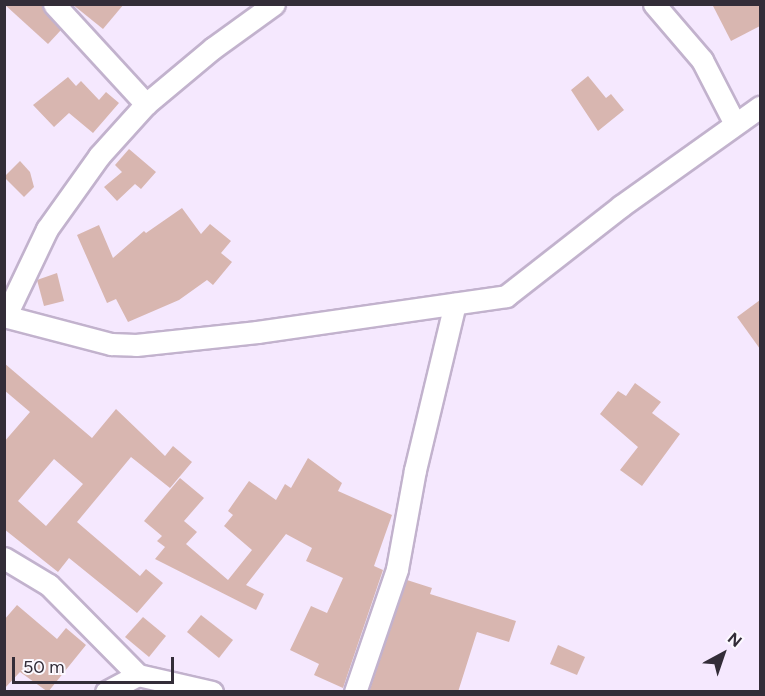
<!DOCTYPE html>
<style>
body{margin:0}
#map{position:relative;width:765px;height:696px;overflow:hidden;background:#f5e8fe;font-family:Figtree,sans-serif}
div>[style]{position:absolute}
.building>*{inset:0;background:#d8b6b0}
.roads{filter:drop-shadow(2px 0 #c2b2cd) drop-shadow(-2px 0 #c2b2cd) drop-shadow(0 2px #c2b2cd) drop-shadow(0 -2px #c2b2cd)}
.minor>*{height:21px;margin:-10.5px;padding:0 10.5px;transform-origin:10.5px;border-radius:10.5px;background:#fff}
span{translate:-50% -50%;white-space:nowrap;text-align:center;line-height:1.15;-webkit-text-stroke:5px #fcf9ff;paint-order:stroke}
.frame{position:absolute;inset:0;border:6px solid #332d38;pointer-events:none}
.north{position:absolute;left:693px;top:624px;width:60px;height:60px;-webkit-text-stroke:4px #fcf9ff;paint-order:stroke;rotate:40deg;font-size:16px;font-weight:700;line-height:24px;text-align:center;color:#332d38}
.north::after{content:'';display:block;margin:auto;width:21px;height:27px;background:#332d38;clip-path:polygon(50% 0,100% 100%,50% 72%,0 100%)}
.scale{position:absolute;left:12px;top:657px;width:162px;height:27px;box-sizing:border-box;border:3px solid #332d38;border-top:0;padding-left:8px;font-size:18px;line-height:21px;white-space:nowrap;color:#332d38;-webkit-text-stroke:4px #fcf9ff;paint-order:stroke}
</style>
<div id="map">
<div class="building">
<div style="clip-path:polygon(4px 4px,42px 4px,61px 30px,48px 44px)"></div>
<div style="clip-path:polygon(72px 4px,124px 4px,103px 29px)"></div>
<div style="clip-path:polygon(712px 4px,760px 4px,760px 26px,731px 41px)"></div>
<div style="clip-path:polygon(588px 76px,606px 98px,611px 94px,624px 110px,598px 131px,571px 90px)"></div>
<div style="clip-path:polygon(68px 77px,76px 86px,81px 81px,99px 100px,106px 92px,119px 103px,93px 133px,69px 113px,54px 127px,33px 105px)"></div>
<div style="clip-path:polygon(129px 149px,156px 172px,141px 189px,135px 184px,117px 201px,104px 187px,122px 172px,115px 165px)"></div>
<div style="clip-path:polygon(20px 161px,30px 172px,34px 187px,24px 197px,4px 177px)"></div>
<div style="clip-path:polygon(182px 208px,201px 234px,210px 224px,231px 241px,221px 253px,232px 262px,213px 285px,207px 280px,179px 300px,128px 322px,116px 299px,107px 303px,77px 235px,99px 225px,113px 258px,144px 231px,146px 233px)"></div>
<div style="clip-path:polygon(57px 273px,64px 301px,44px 306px,37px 280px)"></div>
<div style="clip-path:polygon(760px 300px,760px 349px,737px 317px)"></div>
<div style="clip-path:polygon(evenodd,4px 363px,92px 438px,116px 409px,165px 456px,173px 446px,192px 462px,170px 488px,131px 457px,77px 522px,140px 576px,146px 569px,163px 583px,137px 613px,69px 558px,58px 572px,4px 529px,4px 442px,30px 412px,4px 390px,4px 363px,54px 459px,83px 484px,46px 526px,18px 501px,54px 459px)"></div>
<div style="clip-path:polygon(635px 383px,661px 402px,652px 413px,680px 434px,642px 486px,620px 470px,638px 447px,600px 414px,618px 391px,626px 396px)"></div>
<div style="clip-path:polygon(308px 458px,342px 483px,338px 491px,392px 515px,374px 566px,383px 570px,343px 688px,314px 675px,319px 664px,290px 650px,311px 606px,327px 613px,343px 578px,306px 561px,312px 548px,286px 534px,246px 585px,264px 594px,256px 610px,155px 559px,165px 547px,157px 541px,162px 536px,144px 521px,180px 478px,204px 498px,184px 521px,197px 532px,186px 544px,228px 580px,252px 550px,224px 526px,233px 515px,228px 511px,249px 481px,276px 500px,285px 484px,291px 488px)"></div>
<div style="clip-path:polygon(407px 580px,432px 588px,430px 594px,516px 621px,509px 642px,477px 632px,458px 692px,369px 692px)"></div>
<div style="clip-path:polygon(17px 605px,57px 639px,66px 628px,86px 645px,48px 692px,20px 672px,4px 689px,4px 620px)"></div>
<div style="clip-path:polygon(201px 615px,233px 640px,219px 658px,187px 632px)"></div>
<div style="clip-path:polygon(143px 617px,166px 636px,149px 657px,125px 637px)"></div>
<div style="clip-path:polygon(558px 645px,585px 657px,577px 675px,550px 664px)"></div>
</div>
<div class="roads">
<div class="minor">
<div style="left:54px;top:4px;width:136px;rotate:47.4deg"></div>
<div style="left:654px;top:4px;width:74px;rotate:49.4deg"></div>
<div style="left:702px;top:60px;width:72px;rotate:62.7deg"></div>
<div style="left:6px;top:315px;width:95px;rotate:-64.5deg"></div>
<div style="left:47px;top:229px;width:90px;rotate:-54.5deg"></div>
<div style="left:99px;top:156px;width:70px;rotate:-47.9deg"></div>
<div style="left:146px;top:104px;width:87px;rotate:-39.9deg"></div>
<div style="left:213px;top:48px;width:75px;rotate:-35.8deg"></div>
<div style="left:4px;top:316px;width:111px;rotate:14.7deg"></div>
<div style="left:111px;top:344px;width:25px;rotate:2deg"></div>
<div style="left:136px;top:345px;width:122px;rotate:-6.1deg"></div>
<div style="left:257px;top:332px;width:252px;rotate:-8.2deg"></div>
<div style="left:506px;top:296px;width:146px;rotate:-38deg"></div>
<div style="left:621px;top:206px;width:171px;rotate:-35.5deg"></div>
<div style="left:4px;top:558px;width:52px;rotate:31deg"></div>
<div style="left:49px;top:585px;width:127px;rotate:45.3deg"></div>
<div style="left:138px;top:675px;width:76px;rotate:12.9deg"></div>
<div style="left:106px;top:692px;width:36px;rotate:-28deg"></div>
<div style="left:355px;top:692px;width:130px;rotate:-71.1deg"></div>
<div style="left:397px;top:569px;width:101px;rotate:-79.7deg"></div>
<div style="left:415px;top:470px;width:171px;rotate:-76.5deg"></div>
</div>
</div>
<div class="frame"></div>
<div class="north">N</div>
<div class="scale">50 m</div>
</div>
